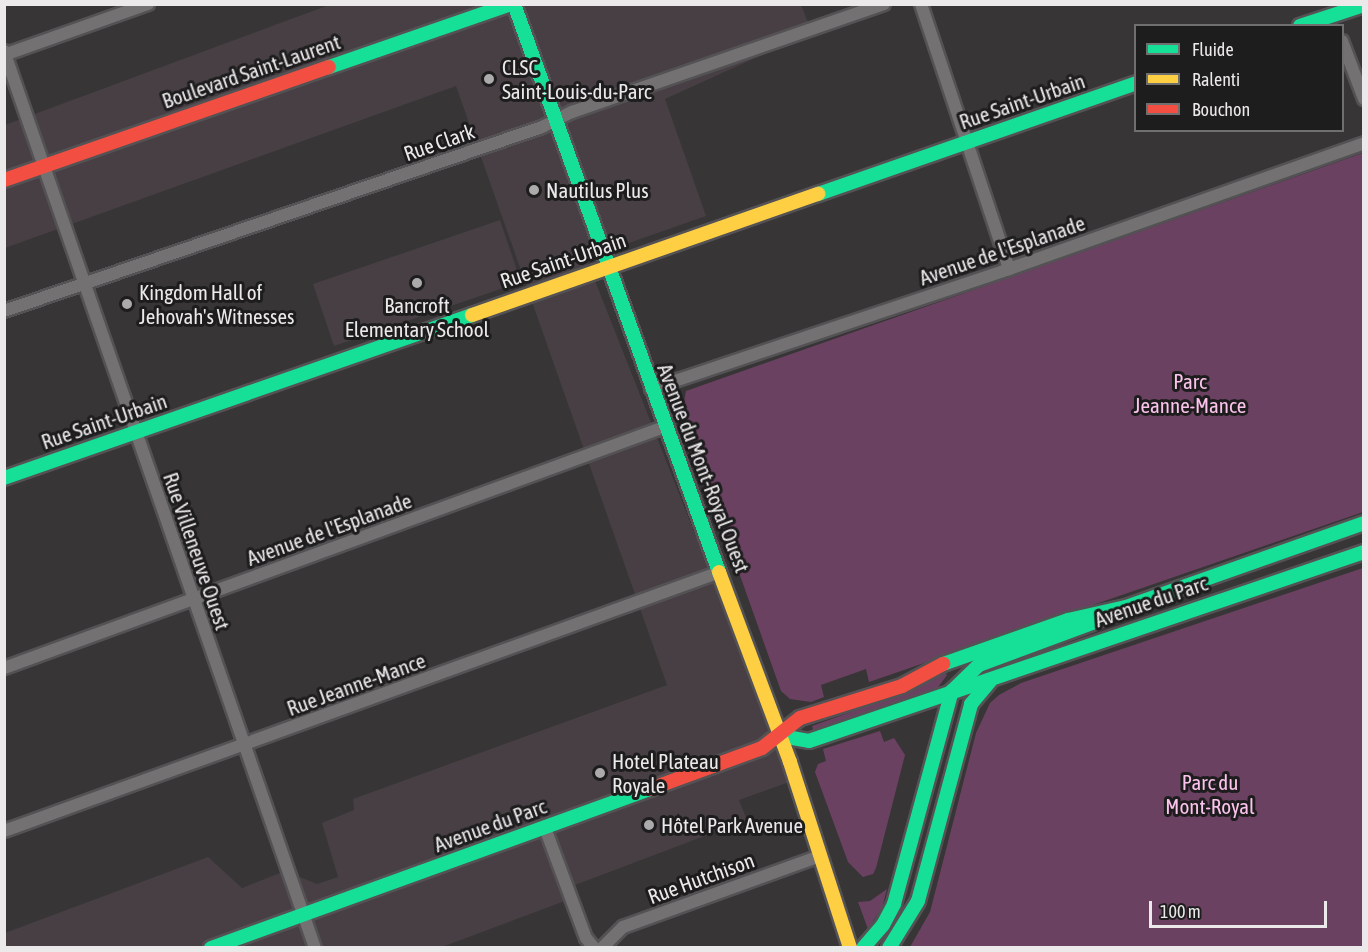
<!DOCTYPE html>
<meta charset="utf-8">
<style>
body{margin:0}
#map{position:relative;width:1368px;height:952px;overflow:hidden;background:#373536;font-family:"Asap Condensed",sans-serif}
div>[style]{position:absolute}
.built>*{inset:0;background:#473f44}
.green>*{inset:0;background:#6b4161}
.roads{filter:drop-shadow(2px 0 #545254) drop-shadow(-2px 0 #545254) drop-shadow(0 2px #545254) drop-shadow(0 -2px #545254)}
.street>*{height:12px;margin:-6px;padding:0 6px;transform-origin:6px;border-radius:6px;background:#737172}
.fast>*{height:14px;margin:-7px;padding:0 7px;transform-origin:7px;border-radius:7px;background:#16e098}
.slow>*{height:14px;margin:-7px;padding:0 7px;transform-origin:7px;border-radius:7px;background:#ffcf43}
.jam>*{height:14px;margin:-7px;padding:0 7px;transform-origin:7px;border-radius:7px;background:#f24e42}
.dots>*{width:16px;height:16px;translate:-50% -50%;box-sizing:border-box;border:3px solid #1e1d1e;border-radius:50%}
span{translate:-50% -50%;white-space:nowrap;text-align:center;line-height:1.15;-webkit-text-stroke:6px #1e1d1e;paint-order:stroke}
.poi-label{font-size:21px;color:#ece9eb}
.left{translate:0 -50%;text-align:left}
.street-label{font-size:21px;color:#ece9eb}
.park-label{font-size:21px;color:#fcc3ec}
.frame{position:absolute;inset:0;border:6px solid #ece9eb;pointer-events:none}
.legend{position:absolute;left:1134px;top:24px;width:210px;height:108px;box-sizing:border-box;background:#1e1d1e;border:2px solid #706f70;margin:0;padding:8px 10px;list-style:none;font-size:18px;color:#ece9eb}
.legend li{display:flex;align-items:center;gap:12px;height:30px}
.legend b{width:30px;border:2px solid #706f70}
.scale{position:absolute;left:1149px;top:901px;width:178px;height:27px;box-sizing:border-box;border:3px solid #ece9eb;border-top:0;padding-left:8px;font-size:18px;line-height:21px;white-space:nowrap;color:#ece9eb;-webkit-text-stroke:4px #1e1d1e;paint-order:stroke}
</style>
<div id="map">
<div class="built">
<div style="clip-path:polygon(329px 5px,801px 5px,812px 32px,665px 99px,706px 216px,586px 258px,695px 534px,720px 572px,795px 780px,739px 800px,747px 820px,567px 888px,570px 899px,442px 947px,5px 947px,5px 933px,208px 857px,242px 888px,285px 871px,317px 884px,338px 877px,322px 823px,354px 810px,353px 799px,667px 685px,456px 86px,5px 248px,5px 125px)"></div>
<div style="clip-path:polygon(500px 220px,521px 282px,334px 346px,313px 284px)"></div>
</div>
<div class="green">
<div style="clip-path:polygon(1363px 153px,1363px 512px,869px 682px,866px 669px,821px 685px,824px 697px,811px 702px,790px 699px,781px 691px,682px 412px,686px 391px)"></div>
<div style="clip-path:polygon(1363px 568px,1363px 947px,910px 947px,930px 912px,976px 733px,990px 703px,999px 695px,1021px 683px)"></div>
<div style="clip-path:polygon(944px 671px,947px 675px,936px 690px,813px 730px,812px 726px,909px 691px)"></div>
<div style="clip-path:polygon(880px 731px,884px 742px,894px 738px,905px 755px,876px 868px,873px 874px,863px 877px,848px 862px,815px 772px,818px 764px,826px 761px,823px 749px)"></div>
<div style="clip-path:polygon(887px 889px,882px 908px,868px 929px,858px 902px,870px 901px)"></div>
</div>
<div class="roads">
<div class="street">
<div style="left:921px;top:4px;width:279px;rotate:71.6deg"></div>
<div style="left:1342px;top:41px;width:62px;rotate:69.2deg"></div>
<div style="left:4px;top:51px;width:949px;rotate:70.88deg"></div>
<div style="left:4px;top:55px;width:153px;rotate:-19.5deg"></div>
<div style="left:4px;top:311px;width:569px;rotate:-18.88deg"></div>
<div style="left:542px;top:127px;width:34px;rotate:-27deg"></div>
<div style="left:572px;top:112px;width:330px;rotate:-19.1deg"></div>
<div style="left:651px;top:389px;width:378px;rotate:-18.5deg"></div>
<div style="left:1009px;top:269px;width:377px;rotate:-19.5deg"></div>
<div style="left:4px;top:668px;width:706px;rotate:-20.05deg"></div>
<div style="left:545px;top:828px;width:117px;rotate:69.6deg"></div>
<div style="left:586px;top:938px;width:13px;rotate:51deg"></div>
<div style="left:4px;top:831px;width:761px;rotate:-19.89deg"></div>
<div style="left:602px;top:948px;width:30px;rotate:-45deg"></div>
<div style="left:623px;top:927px;width:209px;rotate:-19.8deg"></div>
</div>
<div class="fast">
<div style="left:514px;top:4px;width:604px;rotate:70.15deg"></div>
<div style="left:1300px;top:26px;width:67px;rotate:-18.2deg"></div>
<div style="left:329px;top:67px;width:193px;rotate:-19.1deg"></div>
<div style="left:818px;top:194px;width:337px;rotate:-19.2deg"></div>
<div style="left:4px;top:478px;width:496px;rotate:-19.2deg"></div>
<div style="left:943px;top:664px;width:133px;rotate:-19.4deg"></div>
<div style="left:1068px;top:620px;width:59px;rotate:-12.6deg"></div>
<div style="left:1126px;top:607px;width:252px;rotate:-19.4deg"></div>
<div style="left:781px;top:736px;width:28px;rotate:10deg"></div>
<div style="left:809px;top:741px;width:586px;rotate:-18.81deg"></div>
<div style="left:211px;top:948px;width:467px;rotate:-19.9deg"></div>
<div style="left:863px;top:948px;width:30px;rotate:-49deg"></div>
<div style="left:883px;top:925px;width:24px;rotate:-62deg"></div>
<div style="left:894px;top:904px;width:221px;rotate:-74.8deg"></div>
<div style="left:952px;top:691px;width:37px;rotate:-44deg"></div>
<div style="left:979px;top:665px;width:126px;rotate:-20.4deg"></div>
<div style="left:889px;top:948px;width:55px;rotate:-58.3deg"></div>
<div style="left:918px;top:901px;width:204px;rotate:-74.9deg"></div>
<div style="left:971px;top:704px;width:30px;rotate:-50deg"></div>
</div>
<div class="slow">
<div style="left:472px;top:315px;width:367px;rotate:-19.3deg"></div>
<div style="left:719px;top:572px;width:203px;rotate:69.5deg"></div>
<div style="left:790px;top:762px;width:195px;rotate:72.1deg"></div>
</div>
<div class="jam">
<div style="left:4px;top:180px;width:344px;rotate:-19.2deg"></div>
<div style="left:650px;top:789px;width:119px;rotate:-20.1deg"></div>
<div style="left:762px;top:748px;width:48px;rotate:-38.3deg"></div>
<div style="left:800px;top:718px;width:107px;rotate:-17.4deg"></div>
<div style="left:902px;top:686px;width:47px;rotate:-28.2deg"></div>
</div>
</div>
<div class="dots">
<div style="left:489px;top:79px;background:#adaaac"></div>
<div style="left:534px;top:190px;background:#adaaac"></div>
<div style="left:417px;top:283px;background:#adaaac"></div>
<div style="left:127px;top:304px;background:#adaaac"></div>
<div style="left:600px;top:773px;background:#adaaac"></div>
<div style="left:649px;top:825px;background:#adaaac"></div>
</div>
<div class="poi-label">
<span class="left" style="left:502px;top:79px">CLSC<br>Saint-Louis-du-Parc</span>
<span class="left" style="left:546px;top:190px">Nautilus Plus</span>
<span class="left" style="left:139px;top:304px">Kingdom Hall of<br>Jehovah's Witnesses</span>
<span style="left:417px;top:317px">Bancroft<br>Elementary School</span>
<span class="left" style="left:612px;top:773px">Hotel Plateau<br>Royale</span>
<span class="left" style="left:661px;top:825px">Hôtel Park Avenue</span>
</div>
<div class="street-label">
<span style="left:251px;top:71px;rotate:-19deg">Boulevard Saint-Laurent</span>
<span style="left:1022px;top:101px;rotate:-19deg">Rue Saint-Urbain</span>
<span style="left:439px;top:142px;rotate:-19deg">Rue Clark</span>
<span style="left:1002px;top:250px;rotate:-19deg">Avenue de l'Esplanade</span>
<span style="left:563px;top:260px;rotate:-19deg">Rue Saint-Urbain</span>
<span style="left:104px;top:421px;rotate:-19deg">Rue Saint-Urbain</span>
<span style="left:704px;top:468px;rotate:69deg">Avenue du Mont-Royal Ouest</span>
<span style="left:329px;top:529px;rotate:-20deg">Avenue de l'Esplanade</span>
<span style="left:197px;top:551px;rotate:71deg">Rue Villeneuve Ouest</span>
<span style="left:1151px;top:601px;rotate:-19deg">Avenue du Parc</span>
<span style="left:356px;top:684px;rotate:-20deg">Rue Jeanne-Mance</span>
<span style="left:490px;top:825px;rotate:-20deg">Avenue du Parc</span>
<span style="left:701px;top:878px;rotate:-20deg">Rue Hutchison</span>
</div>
<div class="park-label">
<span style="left:1190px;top:393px">Parc<br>Jeanne-Mance</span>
<span style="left:1210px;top:794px">Parc du<br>Mont-Royal</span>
</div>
<div class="frame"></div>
<ul class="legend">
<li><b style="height:8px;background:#16e098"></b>Fluide</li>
<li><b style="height:8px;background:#ffcf43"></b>Ralenti</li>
<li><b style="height:8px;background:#f24e42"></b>Bouchon</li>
</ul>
<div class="scale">100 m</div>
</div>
